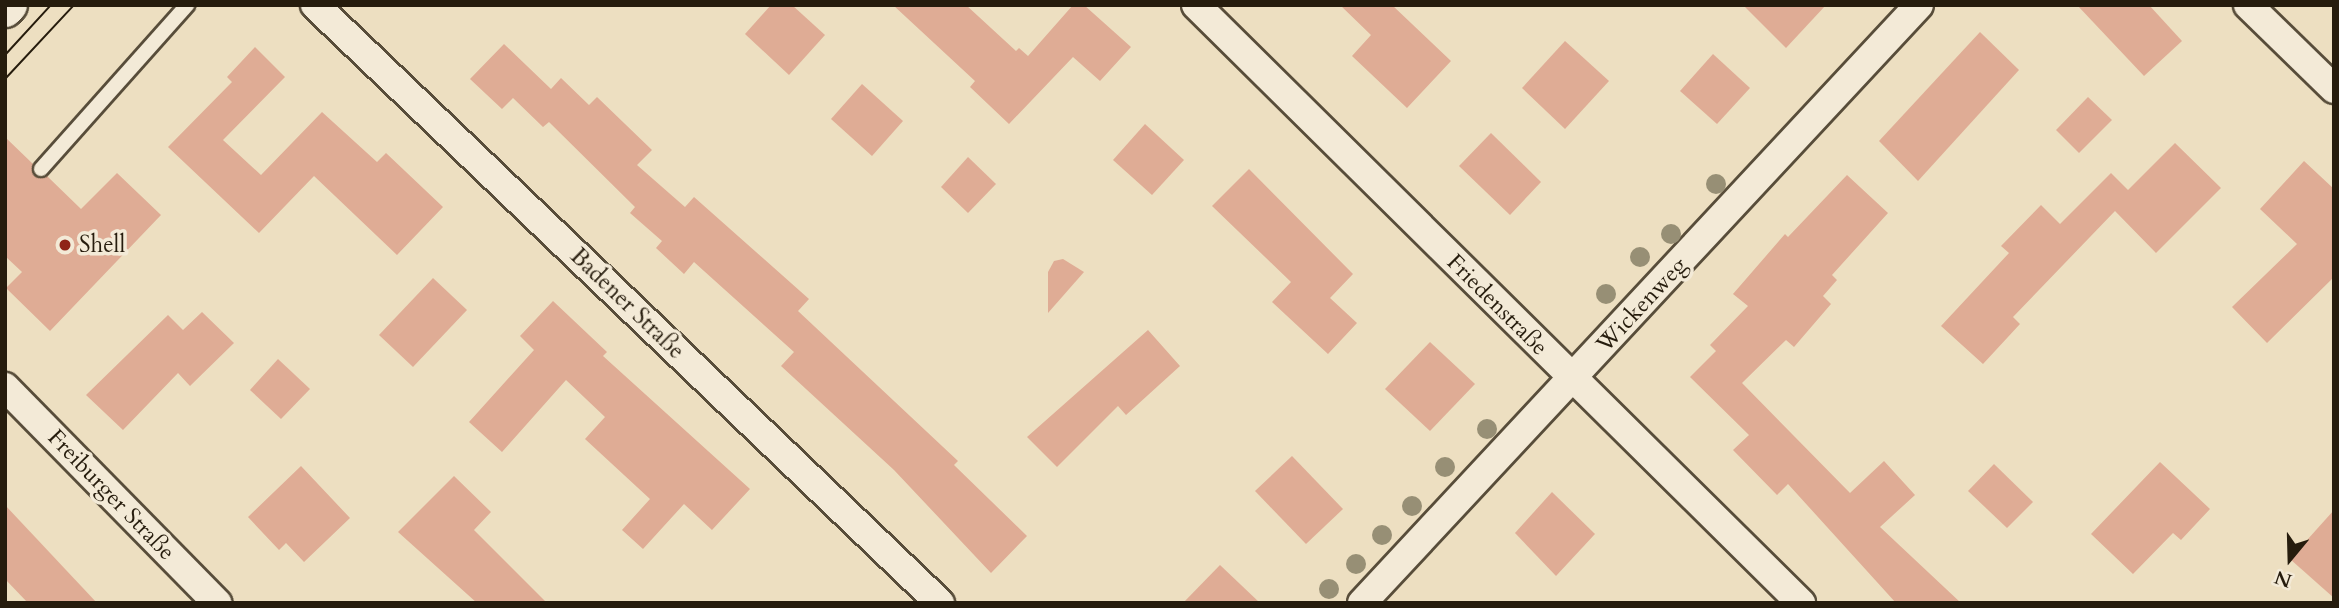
<!DOCTYPE html>
<meta charset="utf-8">
<style>
body{margin:0}
#map{position:relative;width:2339px;height:608px;overflow:hidden;background:#eddfc1;font-family:Cardo,serif}
div>[style]{position:absolute}
.building>*{inset:0;background:#dfac95}
.roads{filter:drop-shadow(2px 0 #584d3a) drop-shadow(-2px 0 #584d3a) drop-shadow(0 2px #584d3a) drop-shadow(0 -2px #584d3a)}
.lane>*{height:14px;margin:-7px;padding:0 7px;transform-origin:7px;border-radius:7px;background:#f3ead7}
.street>*{height:28px;margin:-14px;padding:0 14px;transform-origin:14px;border-radius:14px;background:#f3ead7}
.secondary>*{height:38px;margin:-19px;padding:0 19px;transform-origin:19px;border-radius:19px;background:#f3ead7}
.tram>*{height:2px;margin:-1px;padding:0 1px;transform-origin:1px;border-radius:1px;background:#261c0d}
.trees>*{width:20px;height:20px;margin:-10px;border-radius:50%;background:#978f75}
.dots>*{width:19px;height:19px;translate:-50% -50%;box-sizing:border-box;border:4px solid #f3ead7;border-radius:50%}
span{translate:-50% -50%;white-space:nowrap;text-align:center;line-height:1.15;-webkit-text-stroke:7px #f3ead7;paint-order:stroke}
.poi-label{font-size:23px;color:#261c0d}
.left{translate:0 -50%;text-align:left}
.street-label{font-size:23px;color:#261c0d}
.frame{position:absolute;inset:0;border:7px solid #261c0d;pointer-events:none}
.north{position:absolute;left:2255px;top:524px;width:70px;height:70px;-webkit-text-stroke:5px #f3ead7;paint-order:stroke;rotate:199deg;font-size:19px;font-weight:700;line-height:28px;text-align:center;color:#261c0d}
.north::after{content:'';display:block;margin:auto;width:24px;height:32px;background:#261c0d;clip-path:polygon(50% 0,100% 100%,50% 72%,0 100%)}
</style>
<div id="map">
<div class="building">
<div style="clip-path:polygon(771px 5px,792px 5px,825px 35px,789px 75px,745px 34px)"></div>
<div style="clip-path:polygon(893px 5px,966px 5px,1016px 51px,1019px 48px,1028px 56px,1073px 5px,1084px 5px,1131px 47px,1100px 81px,1073px 57px,1009px 124px,970px 87px,975px 81px)"></div>
<div style="clip-path:polygon(1340px 5px,1392px 5px,1451px 61px,1407px 108px,1352px 56px,1371px 35px)"></div>
<div style="clip-path:polygon(1743px 5px,1826px 5px,1786px 48px)"></div>
<div style="clip-path:polygon(2077px 5px,2149px 5px,2182px 41px,2144px 76px)"></div>
<div style="clip-path:polygon(1980px 32px,2019px 70px,1918px 181px,1879px 141px)"></div>
<div style="clip-path:polygon(1565px 41px,1609px 81px,1565px 129px,1522px 88px)"></div>
<div style="clip-path:polygon(504px 44px,551px 89px,561px 78px,589px 105px,597px 97px,652px 150px,637px 165px,685px 207px,694px 197px,809px 299px,798px 311px,958px 461px,954px 465px,1027px 536px,991px 573px,894px 470px,781px 366px,794px 352px,694px 262px,684px 274px,656px 248px,662px 241px,630px 213px,635px 207px,549px 122px,543px 127px,513px 98px,502px 109px,470px 79px)"></div>
<div style="clip-path:polygon(255px 47px,285px 77px,223px 140px,261px 175px,322px 112px,377px 162px,386px 153px,443px 207px,397px 255px,314px 176px,259px 233px,168px 147px,232px 82px,227px 77px)"></div>
<div style="clip-path:polygon(1713px 54px,1750px 88px,1717px 124px,1680px 91px)"></div>
<div style="clip-path:polygon(862px 84px,903px 121px,872px 156px,831px 119px)"></div>
<div style="clip-path:polygon(2088px 97px,2112px 120px,2079px 153px,2056px 130px)"></div>
<div style="clip-path:polygon(1145px 124px,1184px 160px,1152px 195px,1113px 160px)"></div>
<div style="clip-path:polygon(1491px 133px,1541px 182px,1510px 215px,1459px 166px)"></div>
<div style="clip-path:polygon(5px 137px,33px 164px,34px 176px,47px 176px,81px 209px,117px 173px,161px 215px,50px 331px,6px 288px,22px 272px,5px 256px)"></div>
<div style="clip-path:polygon(2175px 143px,2221px 188px,2156px 253px,2115px 211px,2013px 317px,2020px 324px,1983px 364px,1941px 326px,2009px 253px,2001px 246px,2041px 205px,2060px 224px,2111px 173px,2128px 190px)"></div>
<div style="clip-path:polygon(968px 157px,996px 184px,968px 213px,941px 187px)"></div>
<div style="clip-path:polygon(2304px 161px,2334px 189px,2334px 277px,2267px 343px,2232px 307px,2297px 244px,2260px 209px)"></div>
<div style="clip-path:polygon(1249px 169px,1353px 274px,1330px 298px,1357px 323px,1328px 354px,1272px 302px,1291px 282px,1212px 206px)"></div>
<div style="clip-path:polygon(1847px 175px,1888px 213px,1832px 275px,1837px 280px,1823px 296px,1831px 304px,1794px 347px,1786px 340px,1742px 383px,1850px 493px,1884px 461px,1915px 495px,1880px 527px,1961px 603px,1896px 603px,1788px 484px,1777px 495px,1733px 450px,1749px 435px,1690px 377px,1716px 351px,1710px 345px,1748px 306px,1733px 294px,1785px 234px,1788px 237px)"></div>
<div style="clip-path:polygon(1063px 259px,1084px 272px,1048px 313px,1048px 272px,1054px 261px)"></div>
<div style="clip-path:polygon(433px 278px,467px 310px,413px 367px,379px 335px)"></div>
<div style="clip-path:polygon(553px 301px,607px 352px,603px 356px,750px 489px,712px 530px,684px 504px,643px 549px,622px 530px,650px 499px,585px 439px,605px 417px,566px 380px,502px 452px,469px 422px,534px 350px,520px 336px)"></div>
<div style="clip-path:polygon(202px 312px,234px 343px,190px 386px,178px 373px,123px 430px,86px 395px,168px 315px,183px 330px)"></div>
<div style="clip-path:polygon(1148px 330px,1180px 366px,1126px 415px,1118px 406px,1057px 467px,1027px 437px)"></div>
<div style="clip-path:polygon(1430px 342px,1475px 384px,1430px 431px,1385px 389px)"></div>
<div style="clip-path:polygon(278px 359px,310px 389px,281px 419px,250px 390px)"></div>
<div style="clip-path:polygon(1292px 456px,1343px 509px,1306px 544px,1255px 491px)"></div>
<div style="clip-path:polygon(2160px 462px,2210px 509px,2181px 540px,2173px 533px,2133px 574px,2091px 534px)"></div>
<div style="clip-path:polygon(1994px 464px,2033px 502px,2007px 528px,1968px 491px)"></div>
<div style="clip-path:polygon(301px 466px,350px 518px,304px 562px,286px 543px,279px 550px,248px 517px)"></div>
<div style="clip-path:polygon(454px 476px,491px 512px,474px 530px,547px 603px,477px 603px,398px 532px)"></div>
<div style="clip-path:polygon(1552px 492px,1595px 534px,1556px 576px,1515px 533px)"></div>
<div style="clip-path:polygon(5px 505px,97px 603px,28px 603px,5px 579px)"></div>
<div style="clip-path:polygon(2334px 510px,2334px 598px,2290px 559px)"></div>
<div style="clip-path:polygon(1220px 565px,1260px 603px,1183px 603px)"></div>
</div>
<div class="roads">
<div class="lane">
<div style="left:41px;top:169px;width:220px;rotate:-48.3deg"></div>
</div>
<div class="street">
<div style="left:315px;top:5px;width:865px;rotate:43.74deg"></div>
<div style="left:1196px;top:5px;width:851px;rotate:44.67deg"></div>
<div style="left:2248px;top:5px;width:120px;rotate:44.3deg"></div>
<div style="left:5px;top:387px;width:303px;rotate:45.5deg"></div>
<div style="left:1362px;top:603px;width:817px;rotate:-47.03deg"></div>
</div>
<div class="secondary">
<div style="left:5px;top:8px;width:4px;rotate:-45deg"></div>
</div>
</div>
<div class="tram">
<div style="left:5px;top:55px;width:68px;rotate:-47.4deg"></div>
<div style="left:5px;top:79px;width:101px;rotate:-47deg"></div>
</div>
<div class="trees">
<div style="left:1716px;top:184px"></div>
<div style="left:1671px;top:234px"></div>
<div style="left:1640px;top:257px"></div>
<div style="left:1606px;top:294px"></div>
<div style="left:1487px;top:429px"></div>
<div style="left:1445px;top:467px"></div>
<div style="left:1412px;top:506px"></div>
<div style="left:1382px;top:535px"></div>
<div style="left:1356px;top:564px"></div>
<div style="left:1329px;top:589px"></div>
</div>
<div class="dots">
<div style="left:65px;top:245px;background:#8f2418"></div>
</div>
<div class="poi-label">
<span class="left" style="left:79px;top:245px">Shell</span>
</div>
<div class="street-label">
<span style="left:627px;top:304px;rotate:44deg">Badener Straße</span>
<span style="left:1497px;top:305px;rotate:45deg">Friedenstraße</span>
<span style="left:1642px;top:305px;rotate:-47deg">Wickenweg</span>
<span style="left:111px;top:495px;rotate:46deg">Freiburger Straße</span>
</div>
<div class="frame"></div>
<div class="north">N</div>
</div>
